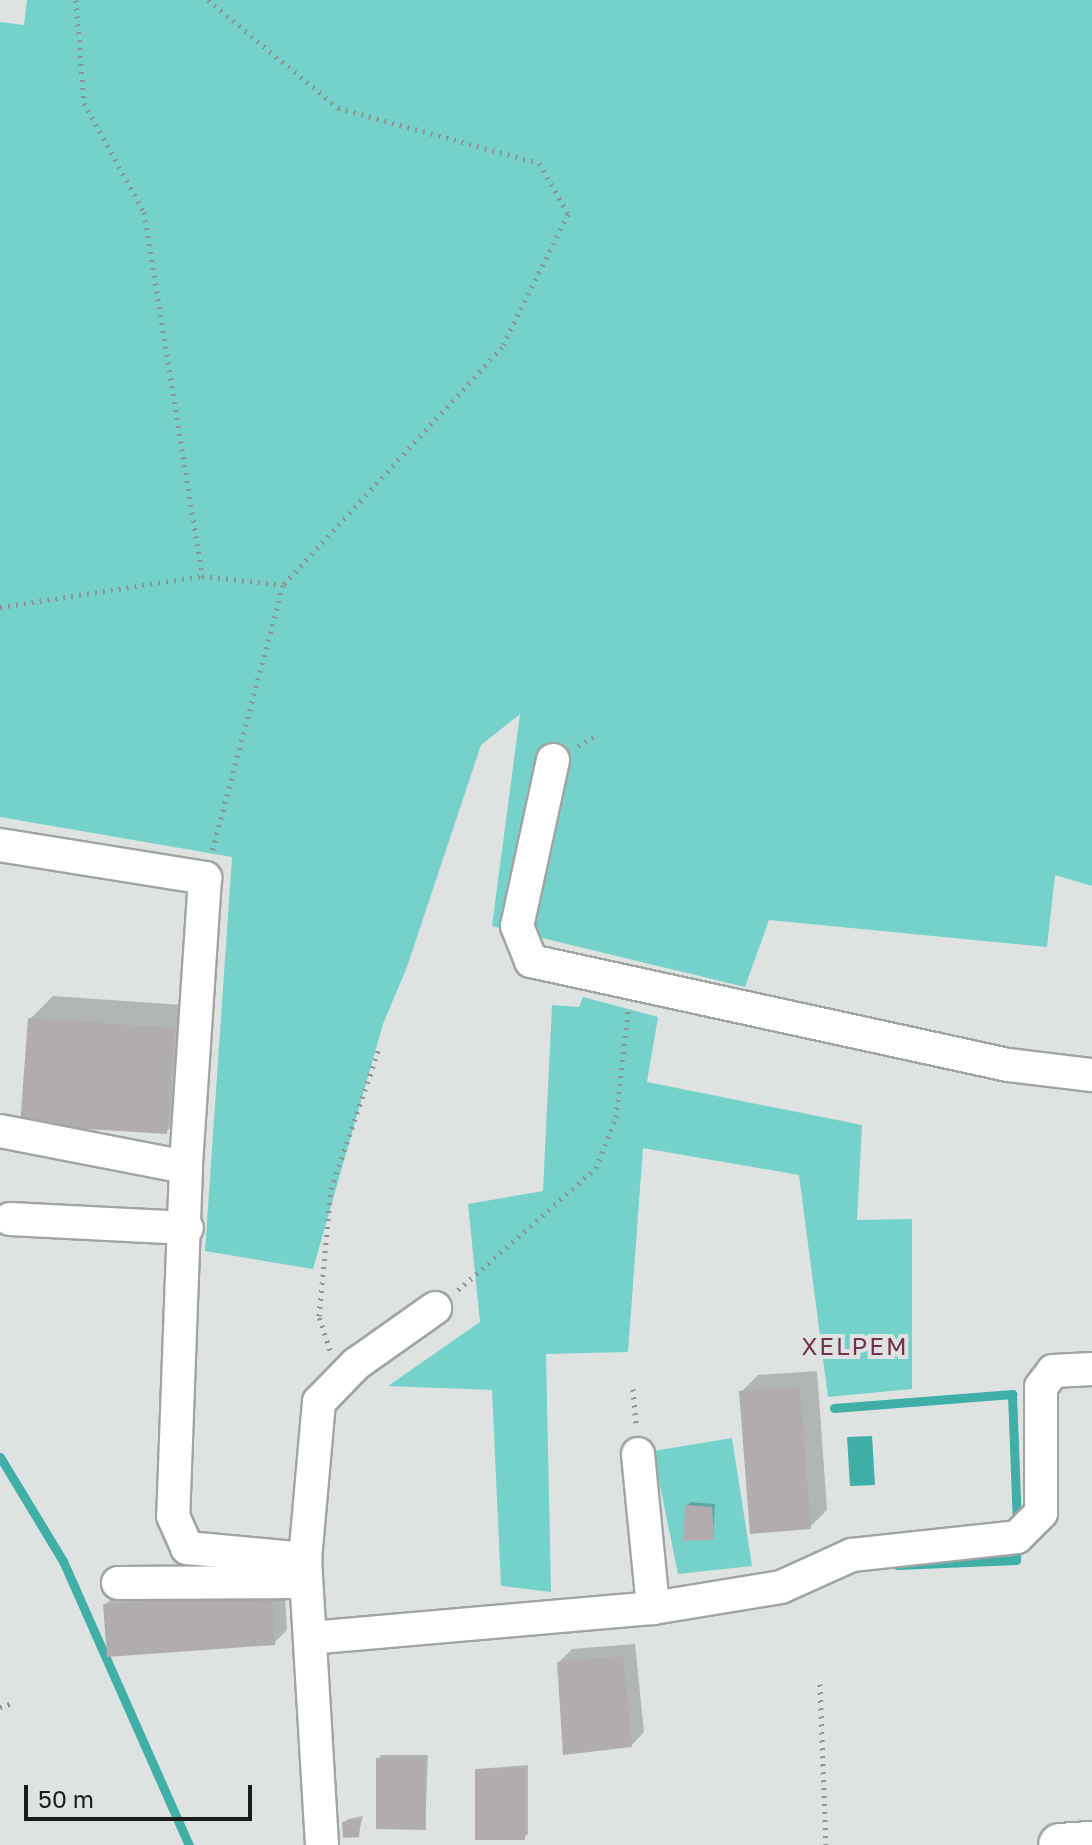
<!DOCTYPE html>
<style>
body{margin:0}
#map{position:relative;width:1092px;height:1845px;overflow:hidden;background:#dee3e2;font-family:"Golos Text",sans-serif}
div>[style]{position:absolute}
.green>*{inset:0;background:#74d2ca}
.water>*{inset:0;background:#3fafa8}
.shadow>*{inset:0;background:#0003}
.stream>*{height:9px;margin:-4.5px;padding:0 4.5px;transform-origin:4.5px;border-radius:4.5px;background:#3fafa8}
.building>*{inset:0;background:#b1adae}
.path>*{height:5px;margin-top:-2.5px;transform-origin:0;background:repeating-linear-gradient(90deg,#8f9392 0 2px,transparent 0 8px)}
.roads{filter:drop-shadow(2px 0 #a0a5a4) drop-shadow(-2px 0 #a0a5a4) drop-shadow(0 2px #a0a5a4) drop-shadow(0 -2px #a0a5a4)}
.minor>*{height:32px;margin:-16px;padding:0 16px;transform-origin:16px;border-radius:16px;background:#fff}
.major>*{height:42px;margin:-21px;padding:0 21px;transform-origin:21px;border-radius:21px;background:#fff}
span{translate:-50% -50%;white-space:nowrap;text-align:center;line-height:1.15;-webkit-text-stroke:8px #dee3e2;paint-order:stroke}
.neighbourhood-label{font-size:24px;color:#73304d;letter-spacing:2px}
.scale{position:absolute;left:24px;top:1785px;width:228px;height:36px;box-sizing:border-box;border:4px solid #1a1c1b;border-top:0;padding-left:10px;font-size:24px;line-height:28px;white-space:nowrap;color:#1a1c1b;-webkit-text-stroke:6px #dee3e2;paint-order:stroke}
</style>
<div id="map">
<div class="green">
<div style="clip-path:polygon(27px 0,1092px 0,1092px 886px,1055px 875px,1047px 947px,769px 920px,745px 987px,492px 926px,520px 714px,481px 745px,407px 967px,383px 1024px,313px 1269px,205px 1251px,232px 857px,0 817px,0 22px,24px 25px)"></div>
<div style="clip-path:polygon(583px 997px,658px 1017px,647px 1082px,862px 1125px,857px 1220px,912px 1219px,912px 1389px,828px 1397px,799px 1175px,643px 1148px,628px 1352px,546px 1354px,551px 1592px,501px 1586px,492px 1390px,388px 1386px,480px 1322px,468px 1204px,543px 1191px,552px 1005px,579px 1007px)"></div>
<div style="clip-path:polygon(732px 1438px,752px 1566px,678px 1574px,653px 1451px)"></div>
</div>
<div class="water">
<div style="clip-path:polygon(872px 1436px,875px 1485px,850px 1486px,847px 1437px)"></div>
</div>
<div class="shadow">
<div style="clip-path:polygon(53px 996px,197px 1006px,190px 1109px,166px 1132px,30px 1019px)"></div>
<div style="clip-path:polygon(817px 1371px,827px 1510px,810px 1527px,741px 1392px,758px 1375px)"></div>
<div style="clip-path:polygon(690px 1502px,715px 1504px,713px 1538px,687px 1506px)"></div>
<div style="clip-path:polygon(284px 1580px,287px 1630px,274px 1643px,105px 1605px,118px 1592px)"></div>
<div style="clip-path:polygon(635px 1644px,644px 1732px,632px 1745px,559px 1662px,572px 1649px)"></div>
<div style="clip-path:polygon(381px 1755px,428px 1755px,425px 1828px,378px 1759px)"></div>
<div style="clip-path:polygon(528px 1765px,528px 1834px,524px 1838px,477px 1769px)"></div>
<div style="clip-path:polygon(363px 1816px,358px 1835px,344px 1823px,348px 1819px)"></div>
</div>
<div class="stream">
<div style="left:834px;top:1408px;width:179px;rotate:-4.5deg"></div>
<div style="left:1012px;top:1394px;width:129px;rotate:87.8deg"></div>
<div style="left:0;top:1457px;width:122px;rotate:58.8deg"></div>
<div style="left:63px;top:1561px;width:311px;rotate:66.1deg"></div>
<div style="left:897px;top:1565px;width:119px;rotate:-2.4deg"></div>
<div style="left:1016px;top:1560px;width:18px;rotate:-87deg"></div>
</div>
<div class="building">
<div style="clip-path:polygon(28px 1018px,175px 1028px,167px 1134px,20px 1125px)"></div>
<div style="clip-path:polygon(800px 1387px,811px 1529px,750px 1534px,739px 1391px)"></div>
<div style="clip-path:polygon(685px 1505px,712px 1507px,714px 1540px,683px 1541px)"></div>
<div style="clip-path:polygon(272px 1592px,275px 1645px,107px 1657px,103px 1604px)"></div>
<div style="clip-path:polygon(623px 1656px,632px 1747px,563px 1755px,557px 1662px)"></div>
<div style="clip-path:polygon(376px 1758px,425px 1758px,426px 1830px,376px 1829px)"></div>
<div style="clip-path:polygon(525px 1768px,525px 1840px,475px 1840px,475px 1769px)"></div>
<div style="clip-path:polygon(361px 1818px,359px 1837px,343px 1838px,342px 1822px)"></div>
</div>
<div class="path">
<div style="left:76px;top:0;width:103px;rotate:85.6deg"></div>
<div style="left:84px;top:103px;width:124px;rotate:61.2deg"></div>
<div style="left:144px;top:212px;width:369px;rotate:80.9deg"></div>
<div style="left:208px;top:0;width:169px;rotate:39.7deg"></div>
<div style="left:338px;top:108px;width:208px;rotate:15.3deg"></div>
<div style="left:539px;top:163px;width:59px;rotate:60.4deg"></div>
<div style="left:568px;top:214px;width:148px;rotate:116.4deg"></div>
<div style="left:502px;top:347px;width:323px;rotate:132.6deg"></div>
<div style="left:283px;top:585px;width:275px;rotate:104.9deg"></div>
<div style="left:0;top:607px;width:204px;rotate:-8.7deg"></div>
<div style="left:202px;top:576px;width:81px;rotate:6.3deg"></div>
<div style="left:578px;top:746px;width:21px;rotate:-31deg"></div>
<div style="left:458px;top:1290px;width:184px;rotate:-41.5deg"></div>
<div style="left:596px;top:1168px;width:55px;rotate:-68.6deg"></div>
<div style="left:616px;top:1117px;width:107px;rotate:-83.5deg"></div>
<div style="left:330px;top:1350px;width:36px;rotate:-108deg"></div>
<div style="left:319px;top:1316px;width:128px;rotate:-84.6deg"></div>
<div style="left:331px;top:1189px;width:151px;rotate:-71.1deg"></div>
<div style="left:633px;top:1389px;width:36px;rotate:85deg"></div>
<div style="left:820px;top:1684px;width:161px;rotate:87.9deg"></div>
<div style="left:0;top:1707px;width:14px;rotate:-17deg"></div>
</div>
<div class="roads">
<div class="minor">
<div style="left:553px;top:760px;width:170px;rotate:102.2deg"></div>
<div style="left:517px;top:926px;width:38px;rotate:68deg"></div>
<div style="left:531px;top:961px;width:489px;rotate:12.3deg"></div>
<div style="left:1009px;top:1065px;width:84px;rotate:6.9deg"></div>
<div style="left:0;top:845px;width:208px;rotate:9.1deg"></div>
<div style="left:205px;top:878px;width:290px;rotate:93.8deg"></div>
<div style="left:186px;top:1167px;width:349px;rotate:92.1deg"></div>
<div style="left:173px;top:1516px;width:35px;rotate:66deg"></div>
<div style="left:187px;top:1548px;width:119px;rotate:5.3deg"></div>
<div style="left:0;top:1131px;width:189px;rotate:11deg"></div>
<div style="left:10px;top:1219px;width:177px;rotate:2.9deg"></div>
<div style="left:638px;top:1454px;width:155px;rotate:84.4deg"></div>
<div style="left:118px;top:1583px;width:188px;rotate:-0.3deg"></div>
<div style="left:310px;top:1638px;width:344px;rotate:-5deg"></div>
<div style="left:653px;top:1608px;width:130px;rotate:-9.3deg"></div>
<div style="left:781px;top:1587px;width:78px;rotate:-24.3deg"></div>
<div style="left:852px;top:1555px;width:166px;rotate:-6.2deg"></div>
<div style="left:1017px;top:1537px;width:34px;rotate:-45deg"></div>
<div style="left:1041px;top:1513px;width:126px;rotate:-90deg"></div>
<div style="left:1041px;top:1387px;width:20px;rotate:-53deg"></div>
<div style="left:1053px;top:1371px;width:39px;rotate:-3deg"></div>
<div style="left:322px;top:1845px;width:287px;rotate:-93.4deg"></div>
<div style="left:305px;top:1559px;width:158px;rotate:-84.9deg"></div>
<div style="left:319px;top:1402px;width:53px;rotate:-45.8deg"></div>
<div style="left:356px;top:1364px;width:97px;rotate:-35.3deg"></div>
</div>
<div class="major">
<div style="left:1060px;top:1845px;width:32px;rotate:-4deg"></div>
</div>
</div>
<div class="neighbourhood-label">
<span style="left:855px;top:1346px">XELPEM</span>
</div>
<div class="scale">50 m</div>
</div>
